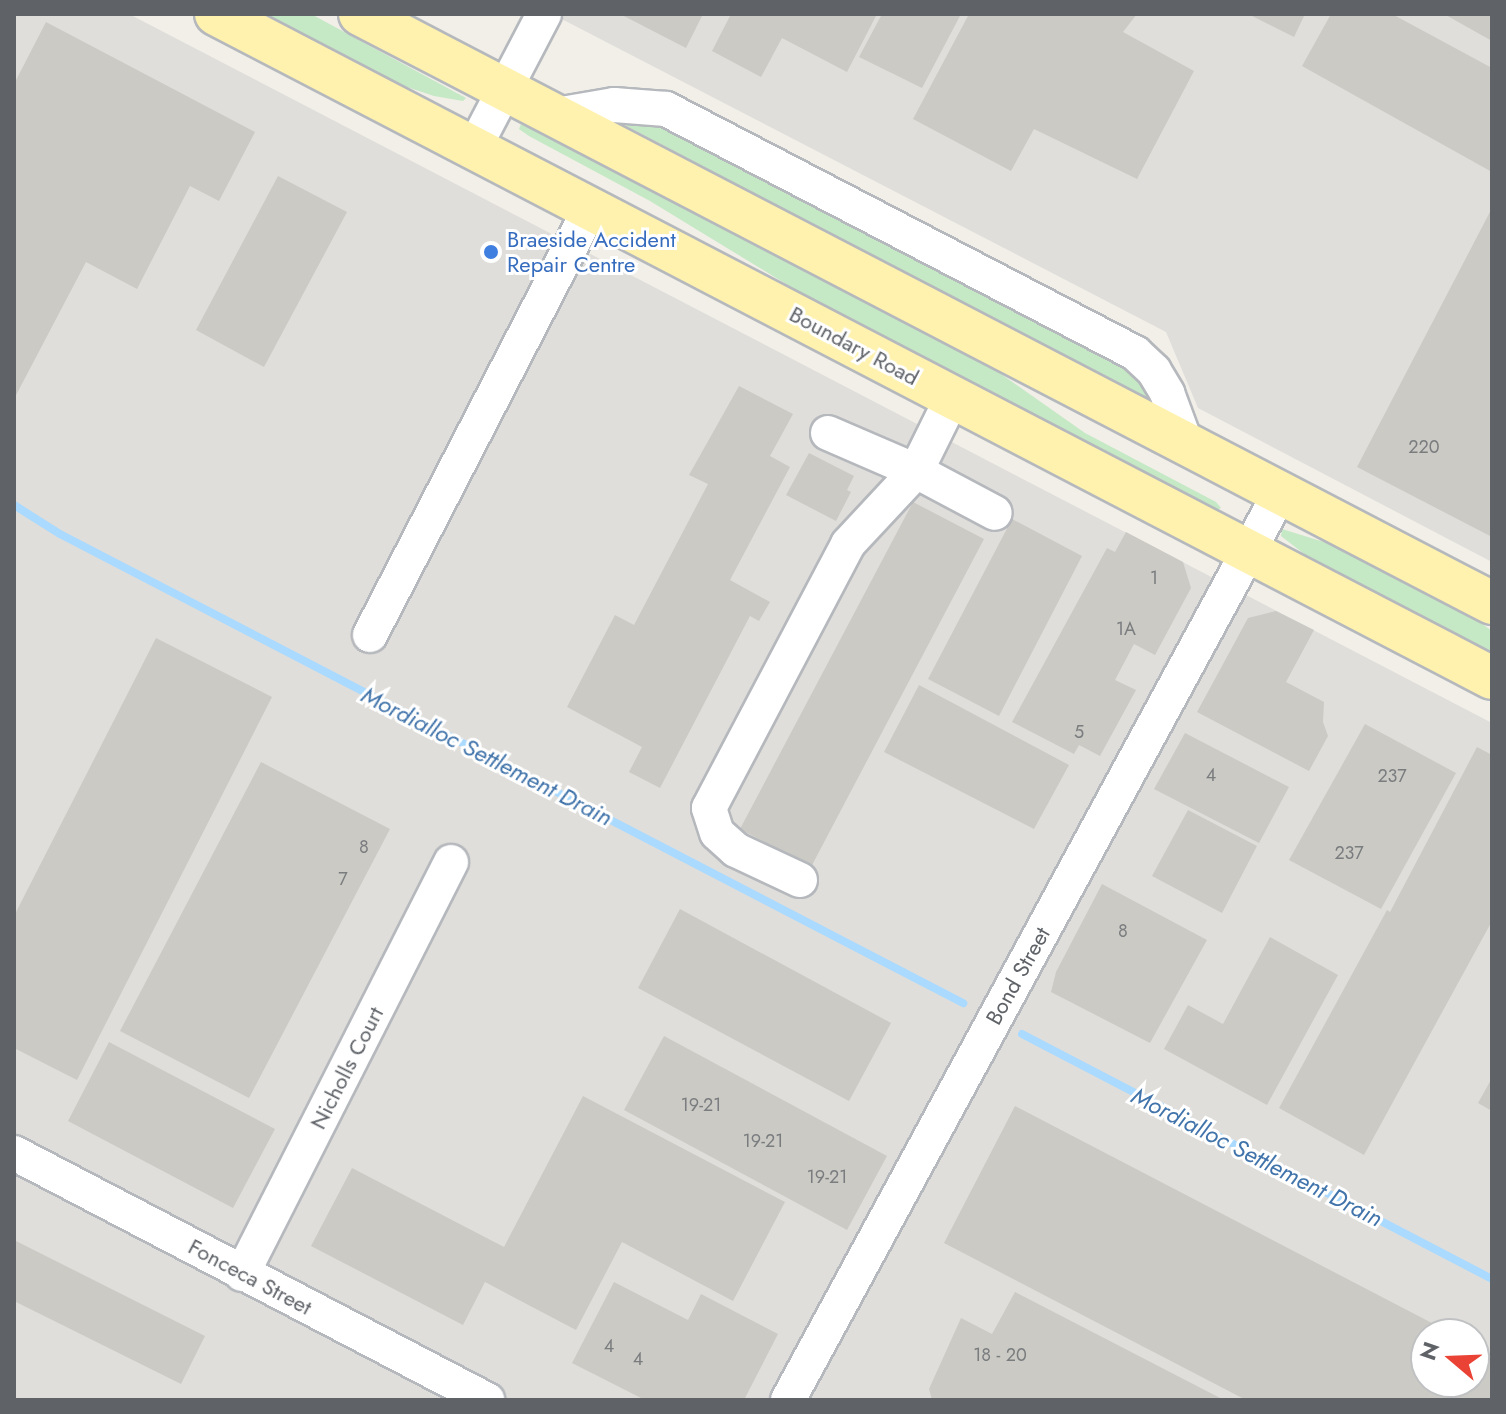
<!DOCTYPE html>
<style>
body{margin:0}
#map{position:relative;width:1506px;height:1414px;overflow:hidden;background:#f1efe8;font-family:Jost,sans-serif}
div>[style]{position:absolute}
.industrial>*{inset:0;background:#e0deda}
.green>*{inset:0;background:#c5e8c5}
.stream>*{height:8px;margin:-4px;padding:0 4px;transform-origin:4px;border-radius:4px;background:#aadaff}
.building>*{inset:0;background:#cccac5}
.roads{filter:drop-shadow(2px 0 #b5b8bc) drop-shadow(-2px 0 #b5b8bc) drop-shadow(0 2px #b5b8bc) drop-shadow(0 -2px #b5b8bc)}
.minor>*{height:34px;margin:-17px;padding:0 17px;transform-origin:17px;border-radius:17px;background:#fff}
.major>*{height:42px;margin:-21px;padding:0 21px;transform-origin:21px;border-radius:21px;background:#fff2af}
.dots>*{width:22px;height:22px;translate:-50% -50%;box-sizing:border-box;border:4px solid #fff;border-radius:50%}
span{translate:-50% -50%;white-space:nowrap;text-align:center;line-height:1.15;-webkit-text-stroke:6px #fff;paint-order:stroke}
.number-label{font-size:18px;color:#7a7d7f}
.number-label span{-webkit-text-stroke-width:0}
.shop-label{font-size:22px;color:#366cbe}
.left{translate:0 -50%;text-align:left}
.street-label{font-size:22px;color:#5f6368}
.water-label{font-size:24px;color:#4174aa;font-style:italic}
.frame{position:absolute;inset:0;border:16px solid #5f6368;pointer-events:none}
.north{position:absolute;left:1410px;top:1318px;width:80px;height:80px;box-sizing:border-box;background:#fff;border:2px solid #bfc1c3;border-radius:50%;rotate:289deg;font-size:22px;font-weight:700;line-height:32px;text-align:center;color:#5f6368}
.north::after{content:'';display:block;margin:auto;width:28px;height:36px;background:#ea4335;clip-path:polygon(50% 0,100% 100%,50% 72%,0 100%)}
</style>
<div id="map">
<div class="industrial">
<div style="clip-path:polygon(evenodd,14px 14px,129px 14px,1492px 723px,1492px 1400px,14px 1400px,14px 14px,1426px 1334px,1474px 1334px,1474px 1382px,1426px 1382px,1426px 1334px)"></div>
<div style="clip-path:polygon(552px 14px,1492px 14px,1492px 562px,1198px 408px,1166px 332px)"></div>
</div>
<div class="green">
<div style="clip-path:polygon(262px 14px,311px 14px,466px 98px,463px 101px,434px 96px,395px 83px)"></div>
<div style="clip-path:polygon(617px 121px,653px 121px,1110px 359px,1144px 381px,1157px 406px)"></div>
<div style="clip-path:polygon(521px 124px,966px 354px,1001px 374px,1085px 433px,1216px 502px,1221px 508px,1216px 510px,1203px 505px,804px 295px,650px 201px,529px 136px,519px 129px)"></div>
<div style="clip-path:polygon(1282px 529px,1327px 543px,1481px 623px,1492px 631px,1492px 652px,1312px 560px,1281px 536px)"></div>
</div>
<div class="stream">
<div style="left:14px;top:505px;width:54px;rotate:32.2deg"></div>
<div style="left:60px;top:534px;width:1018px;rotate:27.45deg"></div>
<div style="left:1022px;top:1034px;width:530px;rotate:27.53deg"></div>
</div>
<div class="building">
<div style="clip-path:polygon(620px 14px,703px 14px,686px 48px)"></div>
<div style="clip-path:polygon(731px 14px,877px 14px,847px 72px,782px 38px,761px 77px,712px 51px)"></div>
<div style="clip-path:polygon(882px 14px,961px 14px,922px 88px,859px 57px)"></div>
<div style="clip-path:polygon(969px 14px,1137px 14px,1123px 32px,1194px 71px,1137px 179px,1034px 129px,1011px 171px,913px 119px)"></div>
<div style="clip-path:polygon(1248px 14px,1305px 14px,1294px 37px)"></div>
<div style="clip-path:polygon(1331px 14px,1392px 14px,1492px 68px,1492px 172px,1302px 66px)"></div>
<div style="clip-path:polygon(1444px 14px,1492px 14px,1492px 41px)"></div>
<div style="clip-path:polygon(46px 22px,255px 132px,219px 201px,190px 186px,137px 289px,86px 262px,14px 399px,14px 84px)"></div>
<div style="clip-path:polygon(278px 176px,347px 212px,264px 367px,196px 330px)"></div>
<div style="clip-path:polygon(1492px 208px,1492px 537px,1357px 467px)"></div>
<div style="clip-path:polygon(739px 386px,793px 414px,770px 456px,790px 467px,730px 580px,770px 602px,759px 621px,750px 616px,660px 788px,629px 772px,642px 747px,567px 707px,615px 615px,634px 625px,708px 484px,689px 475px)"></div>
<div style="clip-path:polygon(809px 453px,854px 476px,847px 490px,851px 492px,836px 521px,786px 495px)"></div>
<div style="clip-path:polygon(913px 502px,984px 539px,811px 867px,740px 829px)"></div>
<div style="clip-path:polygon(1012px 519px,1082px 556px,999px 716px,928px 679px)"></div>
<div style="clip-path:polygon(1126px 532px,1183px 562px,1191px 588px,1155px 655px,1134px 644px,1115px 680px,1136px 690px,1100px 756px,1079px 745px,1074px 754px,1012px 722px,1107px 548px,1115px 552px)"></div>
<div style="clip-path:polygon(1276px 611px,1314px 630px,1286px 682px,1324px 702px,1323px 722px,1328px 736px,1309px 771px,1197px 712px,1248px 618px)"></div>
<div style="clip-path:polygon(156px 638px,272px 697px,77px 1080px,14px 1048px,14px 916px)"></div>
<div style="clip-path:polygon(919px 685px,1069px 765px,1034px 829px,884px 752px)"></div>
<div style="clip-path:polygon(1365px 724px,1456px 773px,1381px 909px,1289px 860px)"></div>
<div style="clip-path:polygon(1185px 733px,1289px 787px,1259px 843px,1154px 789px)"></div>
<div style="clip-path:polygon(1477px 747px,1492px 755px,1492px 921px,1364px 1155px,1279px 1108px,1387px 910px,1390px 912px)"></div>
<div style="clip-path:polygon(261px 762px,390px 829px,249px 1098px,120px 1031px)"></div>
<div style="clip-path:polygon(1188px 810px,1257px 846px,1222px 913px,1152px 876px)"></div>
<div style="clip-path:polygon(1102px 884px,1207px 940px,1150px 1043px,1051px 992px,1056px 972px)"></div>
<div style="clip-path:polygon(680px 909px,891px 1023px,849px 1101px,638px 988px)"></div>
<div style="clip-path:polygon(1270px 937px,1338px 975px,1267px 1105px,1164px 1049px,1188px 1005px,1223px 1024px)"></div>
<div style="clip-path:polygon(664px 1036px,887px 1156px,847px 1230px,624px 1110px)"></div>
<div style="clip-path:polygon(109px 1042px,275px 1129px,233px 1208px,68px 1121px)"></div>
<div style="clip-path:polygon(1492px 1078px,1492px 1111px,1478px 1103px)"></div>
<div style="clip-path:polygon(583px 1096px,785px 1202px,733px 1301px,622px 1242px,576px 1330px,485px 1282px,463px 1325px,311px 1246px,352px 1168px,504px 1247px)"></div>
<div style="clip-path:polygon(1015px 1106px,1453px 1334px,1426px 1334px,1426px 1382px,1474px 1382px,1474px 1345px,1492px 1354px,1492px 1400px,1246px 1400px,944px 1243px)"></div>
<div style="clip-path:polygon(14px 1240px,205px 1336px,181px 1384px,14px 1301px)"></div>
<div style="clip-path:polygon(614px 1282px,688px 1320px,701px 1294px,778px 1334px,744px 1400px,645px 1400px,572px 1363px)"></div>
<div style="clip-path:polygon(1015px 1292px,1224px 1400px,932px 1400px,929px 1389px,961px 1318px,992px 1334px)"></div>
</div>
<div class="roads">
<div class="minor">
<div style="left:556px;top:115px;width:59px;rotate:-9.8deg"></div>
<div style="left:614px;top:105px;width:52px;rotate:4.4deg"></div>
<div style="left:666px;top:109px;width:529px;rotate:27.49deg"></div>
<div style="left:1135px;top:353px;width:26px;rotate:43deg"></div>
<div style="left:1154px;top:371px;width:26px;rotate:59deg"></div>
<div style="left:1167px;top:393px;width:54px;rotate:69.6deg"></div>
<div style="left:474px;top:148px;width:151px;rotate:-62.4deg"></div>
<div style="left:828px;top:433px;width:96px;rotate:23.4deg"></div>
<div style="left:916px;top:471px;width:89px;rotate:28deg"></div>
<div style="left:370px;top:635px;width:479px;rotate:-62.7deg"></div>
<div style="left:800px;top:880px;width:71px;rotate:-154.9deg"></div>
<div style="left:736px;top:850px;width:25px;rotate:-138deg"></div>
<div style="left:717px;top:833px;width:26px;rotate:-108deg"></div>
<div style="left:709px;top:808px;width:298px;rotate:-62.2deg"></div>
<div style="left:848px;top:544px;width:100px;rotate:-47deg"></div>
<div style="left:916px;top:471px;width:81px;rotate:-63.7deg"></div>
<div style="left:14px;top:1153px;width:534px;rotate:27.57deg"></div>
<div style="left:242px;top:1274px;width:462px;rotate:-63.1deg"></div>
<div style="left:788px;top:1400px;width:1032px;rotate:-61.52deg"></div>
</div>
<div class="major">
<div style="left:216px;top:14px;width:1438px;rotate:27.49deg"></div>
<div style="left:360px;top:14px;width:1276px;rotate:27.49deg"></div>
</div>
</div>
<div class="dots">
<div style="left:491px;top:252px;background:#3f7fe0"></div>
</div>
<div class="number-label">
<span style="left:1424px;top:447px">220</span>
<span style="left:1154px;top:578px">1</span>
<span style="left:1126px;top:629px">1A</span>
<span style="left:1079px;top:732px">5</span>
<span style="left:1211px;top:775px">4</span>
<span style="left:1392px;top:776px">237</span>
<span style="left:364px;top:847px">8</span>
<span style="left:1349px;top:853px">237</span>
<span style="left:343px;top:879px">7</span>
<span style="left:1123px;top:931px">8</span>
<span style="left:701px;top:1105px">19-21</span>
<span style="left:763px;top:1141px">19-21</span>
<span style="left:827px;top:1177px">19-21</span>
<span style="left:609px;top:1346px">4</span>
<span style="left:1000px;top:1355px">18 - 20</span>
<span style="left:638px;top:1359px">4</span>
</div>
<div class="shop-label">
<span class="left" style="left:507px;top:252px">Braeside Accident<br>Repair Centre</span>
</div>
<div class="street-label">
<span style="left:854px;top:346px;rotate:28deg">Boundary Road</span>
<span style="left:1018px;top:976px;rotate:-61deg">Bond Street</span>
<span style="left:347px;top:1068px;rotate:-63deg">Nicholls Court</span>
<span style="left:250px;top:1277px;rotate:28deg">Fonceca Street</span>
</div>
<div class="water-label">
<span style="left:487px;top:756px;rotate:27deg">Mordialloc Settlement Drain</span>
<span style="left:1257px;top:1157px;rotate:27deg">Mordialloc Settlement Drain</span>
</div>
<div class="frame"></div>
<div class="north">N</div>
</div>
